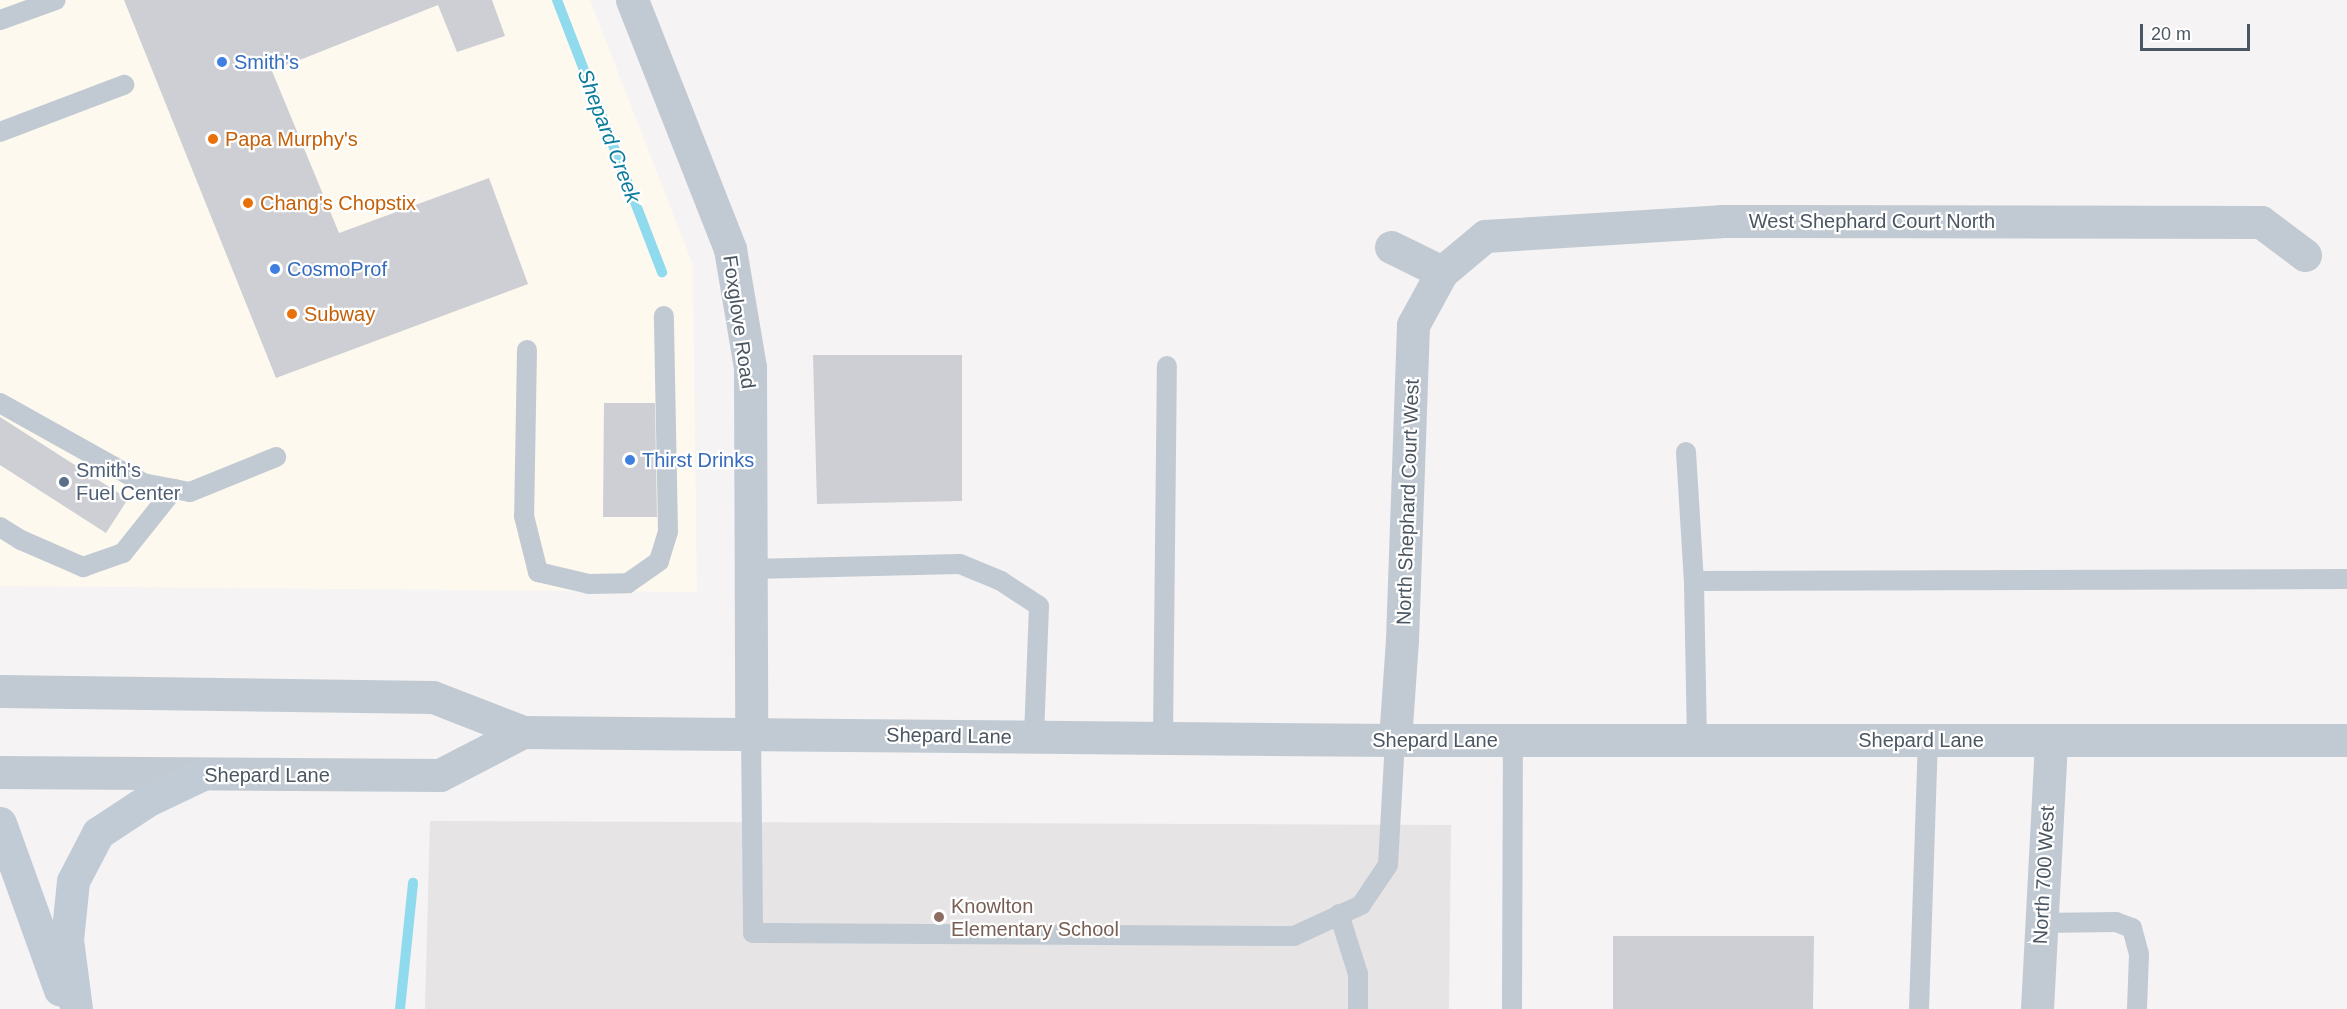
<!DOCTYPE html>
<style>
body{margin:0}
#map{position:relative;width:2347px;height:1009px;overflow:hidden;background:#f5f3f3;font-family:Arial,sans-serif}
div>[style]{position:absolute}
.commercial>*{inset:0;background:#fdf9ef}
.education>*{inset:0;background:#e6e4e5}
.stream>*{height:10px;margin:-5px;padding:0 5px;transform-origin:5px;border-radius:5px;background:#90daee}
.building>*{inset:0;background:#cdcfd5}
.service>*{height:20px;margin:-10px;padding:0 10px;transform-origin:10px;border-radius:10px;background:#c1cad2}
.minor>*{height:33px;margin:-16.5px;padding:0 16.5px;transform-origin:16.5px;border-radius:16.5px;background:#c1cad2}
.tertiary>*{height:33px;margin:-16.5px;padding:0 16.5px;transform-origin:16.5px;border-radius:16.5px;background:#c1cad2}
.secondary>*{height:33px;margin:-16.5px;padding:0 16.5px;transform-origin:16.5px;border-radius:16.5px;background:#c1cbd6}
.dots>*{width:16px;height:16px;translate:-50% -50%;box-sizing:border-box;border:3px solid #fff;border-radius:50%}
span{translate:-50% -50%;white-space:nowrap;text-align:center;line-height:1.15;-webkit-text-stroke:4.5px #fff;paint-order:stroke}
.shop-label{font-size:20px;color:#366cbe}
.left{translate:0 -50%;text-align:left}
.food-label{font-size:20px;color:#c56008}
.street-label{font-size:20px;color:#4a5661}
.service-label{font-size:20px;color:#4e5e75}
.education-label{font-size:20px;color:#785e54}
.water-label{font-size:21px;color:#0c7c9b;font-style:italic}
.scale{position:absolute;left:2140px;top:24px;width:110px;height:27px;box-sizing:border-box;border:3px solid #4a5661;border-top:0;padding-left:8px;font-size:18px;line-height:21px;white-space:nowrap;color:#4a5661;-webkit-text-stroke:4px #fff;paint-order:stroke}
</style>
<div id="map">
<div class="commercial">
<div style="clip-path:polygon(0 0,590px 0,693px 265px,697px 592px,0 586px)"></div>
</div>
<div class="education">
<div style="clip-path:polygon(430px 821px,1451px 825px,1449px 1009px,425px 1009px)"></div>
</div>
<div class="stream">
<div style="left:557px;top:0;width:292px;rotate:68.9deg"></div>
<div style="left:400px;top:1009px;width:127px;rotate:-84.1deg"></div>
</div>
<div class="building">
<div style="clip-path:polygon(124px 0,492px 0,505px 36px,457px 52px,438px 5px,272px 71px,339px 233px,489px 178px,528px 284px,276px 378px)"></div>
<div style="clip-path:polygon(813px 355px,962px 355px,962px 501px,817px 504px)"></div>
<div style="clip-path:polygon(604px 403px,655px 403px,657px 517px,603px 517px)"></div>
<div style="clip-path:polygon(0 417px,128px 499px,106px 533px,0 465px)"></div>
<div style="clip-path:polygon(1613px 936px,1814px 936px,1813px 1009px,1613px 1009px)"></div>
</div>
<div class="service">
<div style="left:0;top:20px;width:59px;rotate:-19.7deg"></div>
<div style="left:0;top:132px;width:133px;rotate:-20.8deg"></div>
<div style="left:527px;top:350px;width:166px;rotate:91deg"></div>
<div style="left:524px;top:516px;width:58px;rotate:76deg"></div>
<div style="left:538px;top:572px;width:52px;rotate:13.2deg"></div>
<div style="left:589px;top:584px;width:39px;rotate:-1deg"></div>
<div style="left:628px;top:583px;width:38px;rotate:-35deg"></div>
<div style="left:659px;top:561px;width:30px;rotate:-73deg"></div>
<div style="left:668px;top:532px;width:216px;rotate:-91.1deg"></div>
<div style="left:0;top:403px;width:164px;rotate:29.2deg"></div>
<div style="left:143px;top:483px;width:32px;rotate:11deg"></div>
<div style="left:174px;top:489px;width:16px;rotate:11deg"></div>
<div style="left:190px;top:492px;width:93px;rotate:-22.1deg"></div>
<div style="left:1686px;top:452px;width:129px;rotate:86.5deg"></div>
<div style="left:0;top:527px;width:25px;rotate:32deg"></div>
<div style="left:21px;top:540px;width:68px;rotate:23.5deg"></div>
<div style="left:83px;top:567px;width:42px;rotate:-19.3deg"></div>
<div style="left:123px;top:553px;width:82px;rotate:-51.4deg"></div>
<div style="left:751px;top:569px;width:209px;rotate:-1.4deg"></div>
<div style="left:960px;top:564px;width:44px;rotate:22.5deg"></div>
<div style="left:1001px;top:581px;width:45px;rotate:33.3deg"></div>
<div style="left:1039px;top:606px;width:131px;rotate:92.2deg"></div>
<div style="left:751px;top:734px;width:199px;rotate:89.4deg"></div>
<div style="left:753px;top:933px;width:541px;rotate:0.32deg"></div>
<div style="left:1294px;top:936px;width:74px;rotate:-24.8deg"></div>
<div style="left:1361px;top:905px;width:48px;rotate:-56deg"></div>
<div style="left:1388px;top:865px;width:125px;rotate:-86.8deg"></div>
<div style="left:1163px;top:737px;width:371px;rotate:-89.4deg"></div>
<div style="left:1697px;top:740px;width:159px;rotate:-91.1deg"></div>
<div style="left:1694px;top:581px;width:653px;rotate:-0.18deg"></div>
<div style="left:1339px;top:914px;width:63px;rotate:72.4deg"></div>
<div style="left:1358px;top:974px;width:35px;rotate:90deg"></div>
<div style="left:2041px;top:923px;width:75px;rotate:-0.8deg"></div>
<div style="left:2116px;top:922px;width:17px;rotate:21deg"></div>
<div style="left:2132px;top:928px;width:27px;rotate:75deg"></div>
<div style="left:2139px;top:954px;width:55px;rotate:92.1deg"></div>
<div style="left:1512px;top:1009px;width:269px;rotate:-89.8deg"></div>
<div style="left:1919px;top:1009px;width:269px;rotate:-88.1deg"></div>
</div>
<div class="minor">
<div style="left:632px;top:0;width:268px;rotate:68.5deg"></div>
<div style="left:730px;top:249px;width:120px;rotate:80.4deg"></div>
<div style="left:750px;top:367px;width:367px;rotate:89.8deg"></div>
<div style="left:1391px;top:247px;width:57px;rotate:26.1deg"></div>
<div style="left:1395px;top:740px;width:100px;rotate:-86deg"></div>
<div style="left:1402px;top:640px;width:315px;rotate:-88deg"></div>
<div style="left:1413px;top:325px;width:60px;rotate:-61.3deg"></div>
<div style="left:1442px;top:272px;width:56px;rotate:-39.9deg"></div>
<div style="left:1485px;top:236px;width:236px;rotate:-3.6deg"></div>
<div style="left:1721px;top:221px;width:540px;rotate:0.11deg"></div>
<div style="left:2261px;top:222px;width:55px;rotate:36.9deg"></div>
<div style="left:2037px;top:1009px;width:269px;rotate:-87deg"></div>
</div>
<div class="tertiary">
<div style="left:0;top:691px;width:433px;rotate:0.8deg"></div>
<div style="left:433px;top:697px;width:97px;rotate:21.3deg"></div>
<div style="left:523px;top:732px;width:872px;rotate:0.53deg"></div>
<div style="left:1395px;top:740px;width:952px"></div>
<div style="left:0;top:772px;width:440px;rotate:0.4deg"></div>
<div style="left:440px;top:775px;width:93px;rotate:-27.4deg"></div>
</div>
<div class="secondary">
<div style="left:0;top:823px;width:177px;rotate:70.2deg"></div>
<div style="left:76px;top:1009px;width:70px;rotate:-97.4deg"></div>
<div style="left:67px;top:940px;width:59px;rotate:-84.2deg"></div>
<div style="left:73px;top:881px;width:54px;rotate:-62.5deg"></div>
<div style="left:98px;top:833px;width:60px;rotate:-33.4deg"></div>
<div style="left:148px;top:800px;width:61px;rotate:-25.3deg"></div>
</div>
<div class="dots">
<div style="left:222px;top:62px;background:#3f7fe0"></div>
<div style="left:213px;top:139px;background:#e8710a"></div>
<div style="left:248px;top:203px;background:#e8710a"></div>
<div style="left:275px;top:269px;background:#3f7fe0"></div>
<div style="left:292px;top:314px;background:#e8710a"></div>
<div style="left:630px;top:460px;background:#3f7fe0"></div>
<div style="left:64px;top:482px;background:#5c6f8a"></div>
<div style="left:939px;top:917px;background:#8d6e63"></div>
</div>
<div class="shop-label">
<span class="left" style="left:234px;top:62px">Smith's</span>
<span class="left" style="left:287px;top:269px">CosmoProf</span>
<span class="left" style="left:642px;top:460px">Thirst Drinks</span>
</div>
<div class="food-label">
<span class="left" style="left:225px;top:139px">Papa Murphy's</span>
<span class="left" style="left:260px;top:203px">Chang's Chopstix</span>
<span class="left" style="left:304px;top:314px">Subway</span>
</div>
<div class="street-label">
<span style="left:1872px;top:221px">West Shephard Court North</span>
<span style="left:739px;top:322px;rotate:82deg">Foxglove Road</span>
<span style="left:1408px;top:502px;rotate:-88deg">North Shephard Court West</span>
<span style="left:949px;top:736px;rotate:1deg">Shepard Lane</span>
<span style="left:1435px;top:740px">Shepard Lane</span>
<span style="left:1921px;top:740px">Shepard Lane</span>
<span style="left:267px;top:775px">Shepard Lane</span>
<span style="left:2044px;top:875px;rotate:-87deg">North 700 West</span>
</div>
<div class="service-label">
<span class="left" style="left:76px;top:482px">Smith's<br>Fuel Center</span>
</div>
<div class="education-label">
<span class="left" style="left:951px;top:918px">Knowlton<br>Elementary School</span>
</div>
<div class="water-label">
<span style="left:609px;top:136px;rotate:69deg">Shepard Creek</span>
</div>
<div class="scale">20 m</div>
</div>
